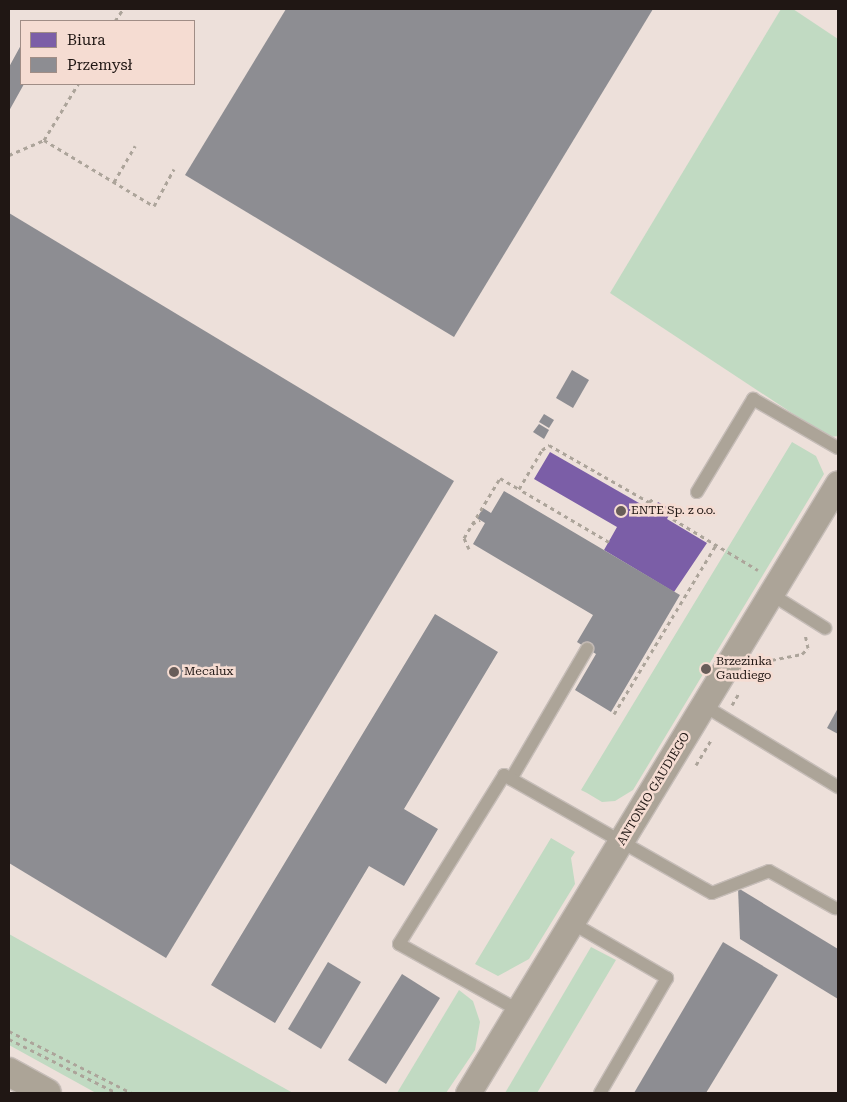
<!DOCTYPE html>
<meta charset="utf-8">
<style>
body{margin:0}
#map{position:relative;width:847px;height:1102px;overflow:hidden;background:#ede0da;font-family:"Roboto Serif",serif}
div>[style]{position:absolute}
.green>*{inset:0;background:#c1dac2}
.offices>*{inset:0;background:#7b5ea7}
.industry>*{inset:0;background:#8d8d92}
.path>*{height:3px;margin-top:-1.5px;transform-origin:0;background:repeating-linear-gradient(90deg,#aca49a 0 4px,transparent 0 8px)}
.roads{filter:drop-shadow(1px 0 #c6bdb8) drop-shadow(-1px 0 #c6bdb8) drop-shadow(0 1px #c6bdb8) drop-shadow(0 -1px #c6bdb8)}
.lane>*{height:12px;margin:-6px;padding:0 6px;transform-origin:6px;border-radius:6px;background:#aca498}
.street>*{height:25px;margin:-12.5px;padding:0 12.5px;transform-origin:12.5px;border-radius:12.5px;background:#aca498}
.secondary>*{height:28px;margin:-14px;padding:0 14px;transform-origin:14px;border-radius:14px;background:#aca497}
.dots>*{width:14px;height:14px;translate:-50% -50%;box-sizing:border-box;border:2px solid #f5dcd2;border-radius:50%}
span{translate:-50% -50%;white-space:nowrap;text-align:center;line-height:1.15;-webkit-text-stroke:5px #f5dcd2;paint-order:stroke}
.poi-label{font-size:12px;color:#201714}
.left{translate:0 -50%;text-align:left}
.street-label{font-size:12px;color:#201714}
.frame{position:absolute;inset:0;border:10px solid #201714;pointer-events:none}
.legend{position:absolute;left:20px;top:20px;width:175px;height:65px;box-sizing:border-box;background:#f5dcd2;border:1px solid #a08d86;margin:0;padding:6px 9px;list-style:none;font-size:15px;color:#201714}
.legend li{display:flex;align-items:center;gap:10px;height:25px}
.legend b{width:25px;border:1px solid #a08d86}
</style>
<div id="map">
<div class="green">
<div style="clip-path:polygon(781px 9px,793px 9px,838px 39px,838px 436px,830px 437px,816px 429px,610px 293px)"></div>
<div style="clip-path:polygon(792px 442px,816px 456px,824px 474px,633px 790px,615px 801px,602px 802px,587px 793px,581px 790px)"></div>
<div style="clip-path:polygon(551px 838px,575px 852px,571px 858px,575px 884px,529px 959px,498px 976px,475px 964px)"></div>
<div style="clip-path:polygon(9px 934px,293px 1093px,96px 1093px,9px 1045px)"></div>
<div style="clip-path:polygon(591px 947px,616px 960px,537px 1093px,505px 1093px)"></div>
<div style="clip-path:polygon(459px 990px,473px 1001px,480px 1022px,475px 1050px,446px 1093px,397px 1093px)"></div>
</div>
<div class="offices">
<div style="clip-path:polygon(550px 452px,653px 511px,658px 502px,672px 510px,667px 519px,707px 543px,674px 592px,604px 550px,617px 527px,534px 479px)"></div>
</div>
<div class="industry">
<div style="clip-path:polygon(286px 9px,653px 9px,454px 337px,185px 175px)"></div>
<div style="clip-path:polygon(21px 45px,21px 84px,24px 84px,9px 111px,9px 67px)"></div>
<div style="clip-path:polygon(9px 213px,454px 481px,166px 958px,9px 863px)"></div>
<div style="clip-path:polygon(572px 370px,589px 380px,573px 408px,556px 398px)"></div>
<div style="clip-path:polygon(544px 414px,554px 420px,549px 428px,539px 422px)"></div>
<div style="clip-path:polygon(539px 424px,549px 430px,544px 439px,533px 432px)"></div>
<div style="clip-path:polygon(504px 491px,680px 595px,611px 712px,575px 690px,596px 654px,577px 642px,593px 615px,473px 544px,485px 523px,477px 518px,483px 508px,491px 513px)"></div>
<div style="clip-path:polygon(435px 614px,498px 652px,404px 809px,438px 829px,404px 886px,369px 866px,275px 1023px,211px 985px)"></div>
<div style="clip-path:polygon(838px 708px,838px 734px,827px 728px)"></div>
<div style="clip-path:polygon(738px 888px,838px 949px,838px 999px,740px 939px)"></div>
<div style="clip-path:polygon(723px 942px,778px 975px,706px 1093px,634px 1093px)"></div>
<div style="clip-path:polygon(328px 962px,361px 982px,321px 1049px,288px 1029px)"></div>
<div style="clip-path:polygon(402px 974px,440px 998px,386px 1084px,348px 1060px)"></div>
</div>
<div class="path">
<div style="left:115px;top:21px;width:14px;rotate:-56deg"></div>
<div style="left:44px;top:140px;width:128px;rotate:31deg"></div>
<div style="left:154px;top:206px;width:42px;rotate:-61.6deg"></div>
<div style="left:9px;top:155px;width:38px;rotate:-23deg"></div>
<div style="left:44px;top:140px;width:66px;rotate:-58.7deg"></div>
<div style="left:114px;top:182px;width:42px;rotate:-59.7deg"></div>
<div style="left:676px;top:513px;width:7px;rotate:117deg"></div>
<div style="left:673px;top:519px;width:99px;rotate:31deg"></div>
<div style="left:472px;top:524px;width:9px;rotate:-27deg"></div>
<div style="left:609px;top:542px;width:104px;rotate:-149.5deg"></div>
<div style="left:519px;top:489px;width:45px;rotate:-59.5deg"></div>
<div style="left:542px;top:450px;width:9px;rotate:-36deg"></div>
<div style="left:549px;top:445px;width:115px;rotate:29.7deg"></div>
<div style="left:649px;top:502px;width:5px;rotate:-37deg"></div>
<div style="left:469px;top:549px;width:12px;rotate:-114deg"></div>
<div style="left:464px;top:538px;width:70px;rotate:-59deg"></div>
<div style="left:500px;top:478px;width:22px;rotate:30deg"></div>
<div style="left:756px;top:663px;width:47px;rotate:-11.1deg"></div>
<div style="left:802px;top:654px;width:8px;rotate:-45deg"></div>
<div style="left:808px;top:648px;width:14px;rotate:-102deg"></div>
<div style="left:732px;top:705px;width:14px;rotate:-60deg"></div>
<div style="left:614px;top:714px;width:197px;rotate:-58.9deg"></div>
<div style="left:696px;top:765px;width:31px;rotate:-59deg"></div>
<div style="left:9px;top:1031px;width:138px;rotate:26.8deg"></div>
<div style="left:9px;top:1039px;width:121px;rotate:26.6deg"></div>
</div>
<div class="roads">
<div class="lane">
<div style="left:697px;top:492px;width:109px;rotate:-58.9deg"></div>
<div style="left:753px;top:399px;width:98px;rotate:30deg"></div>
<div style="left:771px;top:594px;width:64px;rotate:32.2deg"></div>
<div style="left:703px;top:705px;width:158px;rotate:31.3deg"></div>
<div style="left:511px;top:779px;width:151px;rotate:-59.7deg"></div>
<div style="left:572px;top:923px;width:110px;rotate:30.1deg"></div>
<div style="left:667px;top:978px;width:133px;rotate:120.2deg"></div>
<div style="left:518px;top:1010px;width:136px;rotate:-151deg"></div>
<div style="left:399px;top:944px;width:199px;rotate:-58.1deg"></div>
<div style="left:504px;top:775px;width:239px;rotate:29.6deg"></div>
<div style="left:712px;top:893px;width:61px;rotate:-21.1deg"></div>
<div style="left:769px;top:871px;width:76px;rotate:29.3deg"></div>
</div>
<div class="street">
<div style="left:468px;top:1093px;width:713px;rotate:-58.76deg"></div>
</div>
<div class="secondary">
<div style="left:9px;top:1072px;width:43px;rotate:28.9deg"></div>
</div>
</div>
<div class="dots">
<div style="left:621px;top:511px;background:#685d59"></div>
<div style="left:706px;top:669px;background:#685d59"></div>
<div style="left:174px;top:672px;background:#685d59"></div>
</div>
<div class="poi-label">
<span class="left" style="left:631px;top:511px">ENTE Sp. z o.o.</span>
<span class="left" style="left:716px;top:669px">Brzezinka<br>Gaudiego</span>
<span class="left" style="left:184px;top:672px">Mecalux</span>
</div>
<div class="street-label">
<span style="left:654px;top:789px;rotate:-59deg">ANTONIO GAUDIEGO</span>
</div>
<div class="frame"></div>
<ul class="legend">
<li><b style="height:14px;background:#7b5ea7"></b>Biura</li>
<li><b style="height:14px;background:#8d8d92"></b>Przemysł</li>
</ul>
</div>
